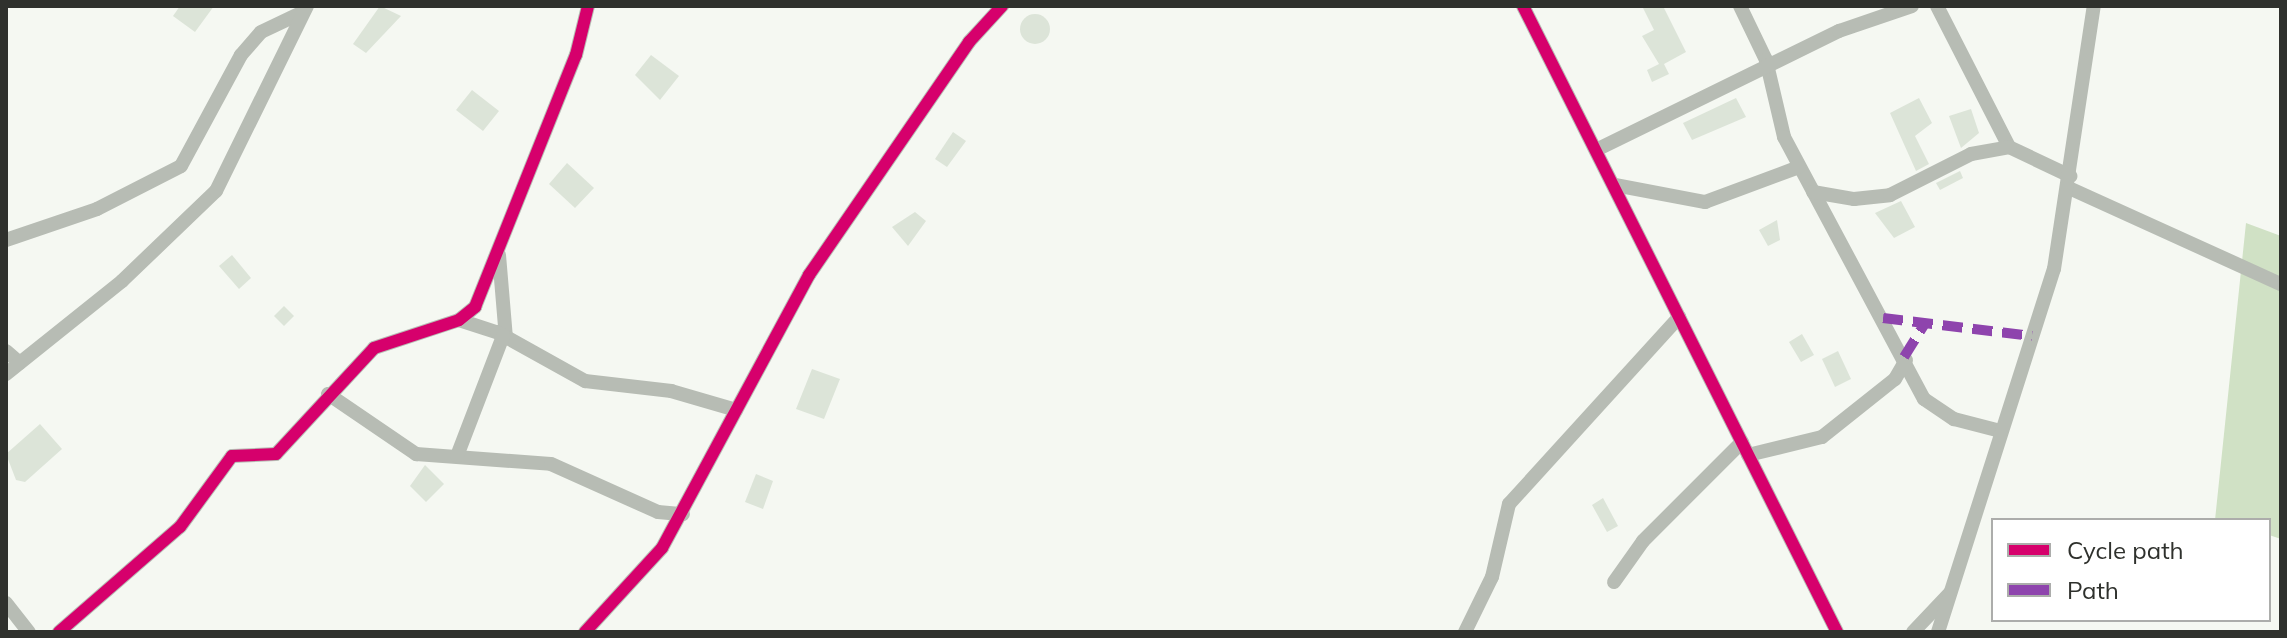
<!DOCTYPE html>
<style>
body{margin:0}
#map{position:relative;width:2287px;height:638px;overflow:hidden;background:#f5f8f2;font-family:Mulish,sans-serif}
div>[style]{position:absolute}
.green>*{inset:0;background:#d0e1c5}
.building>*{inset:0;background:#dce4d8}
.round{border-radius:50%}
.minor>*{height:14px;margin:-7px;padding:0 7px;transform-origin:7px;border-radius:7px;background:#b7bcb4}
.quiet>*{height:10px;margin-top:-5px;transform-origin:0;background:repeating-linear-gradient(90deg,#8e44ad 0 20px,transparent 0 30px)}
.cycleway>*{height:12px;margin:-6px;padding:0 6px;transform-origin:6px;border-radius:6px;background:#d6006c}
span{translate:-50% -50%;white-space:nowrap;text-align:center;line-height:1.15;-webkit-text-stroke:6px #fff;paint-order:stroke}
.frame{position:absolute;inset:0;border:8px solid #2f312d;pointer-events:none}
.legend{position:absolute;left:1991px;top:518px;width:280px;height:104px;box-sizing:border-box;background:#fff;border:2px solid #acadab;margin:0;padding:10px 14px;list-style:none;font-size:24px;color:#2f312d}
.legend li{display:flex;align-items:center;gap:16px;height:40px}
.legend b{width:40px;border:2px solid #acadab}
</style>
<div id="map">
<div class="green">
<div style="clip-path:polygon(2246px 223px,2281px 236px,2281px 539px,2269px 535px,2269px 520px,2215px 520px)"></div>
</div>
<div class="building">
<div style="clip-path:polygon(180px 6px,214px 6px,195px 32px,173px 16px)"></div>
<div style="clip-path:polygon(380px 6px,401px 16px,366px 53px,353px 44px)"></div>
<div style="clip-path:polygon(1642px 6px,1663px 6px,1686px 52px,1664px 64px,1669px 74px,1652px 82px,1647px 70px,1659px 64px,1642px 36px,1654px 30px)"></div>
<div class="round" style="left:1020px;top:14px;width:30px;height:30px"></div>
<div style="clip-path:polygon(651px 55px,679px 76px,660px 100px,635px 75px)"></div>
<div style="clip-path:polygon(472px 90px,499px 111px,483px 131px,456px 110px)"></div>
<div style="clip-path:polygon(1736px 98px,1746px 117px,1692px 140px,1683px 123px)"></div>
<div style="clip-path:polygon(1919px 98px,1932px 123px,1915px 136px,1929px 164px,1916px 171px,1890px 113px)"></div>
<div style="clip-path:polygon(1971px 109px,1979px 133px,1961px 148px,1949px 116px)"></div>
<div style="clip-path:polygon(953px 132px,966px 141px,947px 167px,935px 159px)"></div>
<div style="clip-path:polygon(567px 163px,594px 188px,575px 208px,549px 184px)"></div>
<div style="clip-path:polygon(1960px 171px,1963px 178px,1940px 190px,1936px 183px)"></div>
<div style="clip-path:polygon(1901px 201px,1915px 227px,1894px 238px,1875px 213px)"></div>
<div style="clip-path:polygon(915px 212px,926px 221px,908px 246px,892px 227px)"></div>
<div style="clip-path:polygon(1777px 220px,1780px 240px,1768px 246px,1759px 230px)"></div>
<div style="clip-path:polygon(232px 255px,251px 278px,239px 289px,219px 266px)"></div>
<div style="clip-path:polygon(284px 306px,294px 316px,284px 326px,274px 316px)"></div>
<div style="clip-path:polygon(1802px 334px,1814px 355px,1801px 362px,1789px 342px)"></div>
<div style="clip-path:polygon(1838px 351px,1851px 379px,1835px 387px,1822px 359px)"></div>
<div style="clip-path:polygon(812px 369px,840px 379px,824px 419px,796px 409px)"></div>
<div style="clip-path:polygon(40px 424px,62px 449px,25px 482px,16px 480px,6px 454px)"></div>
<div style="clip-path:polygon(425px 465px,444px 484px,426px 502px,410px 486px)"></div>
<div style="clip-path:polygon(756px 474px,773px 481px,763px 509px,745px 502px)"></div>
<div style="clip-path:polygon(1603px 498px,1618px 526px,1607px 532px,1592px 505px)"></div>
</div>
<div class="minor">
<div style="left:1523px;top:6px;width:700px;rotate:63.36deg"></div>
<div style="left:1740px;top:6px;width:60px;rotate:64.3deg"></div>
<div style="left:1766px;top:60px;width:79px;rotate:76.8deg"></div>
<div style="left:1784px;top:137px;width:297px;rotate:61.9deg"></div>
<div style="left:1924px;top:399px;width:36px;rotate:34deg"></div>
<div style="left:1954px;top:419px;width:48px;rotate:14.6deg"></div>
<div style="left:1937px;top:6px;width:158px;rotate:62.9deg"></div>
<div style="left:2009px;top:147px;width:68px;rotate:25.4deg"></div>
<div style="left:1596px;top:150px;width:271px;rotate:-26.1deg"></div>
<div style="left:1839px;top:31px;width:77px;rotate:-18.9deg"></div>
<div style="left:1615px;top:185px;width:92px;rotate:10.7deg"></div>
<div style="left:1705px;top:202px;width:100px;rotate:-20.4deg"></div>
<div style="left:2069px;top:188px;width:233px;rotate:24.4deg"></div>
<div style="left:1813px;top:192px;width:42px;rotate:9.7deg"></div>
<div style="left:1854px;top:199px;width:36px;rotate:-6deg"></div>
<div style="left:1890px;top:195px;width:91px;rotate:-26.8deg"></div>
<div style="left:1971px;top:154px;width:39px;rotate:-10deg"></div>
<div style="left:6px;top:240px;width:96px;rotate:-18.8deg"></div>
<div style="left:97px;top:209px;width:94px;rotate:-27.1deg"></div>
<div style="left:181px;top:166px;width:126px;rotate:-61.6deg"></div>
<div style="left:241px;top:55px;width:30px;rotate:-49deg"></div>
<div style="left:261px;top:32px;width:44px;rotate:-25.4deg"></div>
<div style="left:499px;top:255px;width:83px;rotate:85.2deg"></div>
<div style="left:459px;top:320px;width:40px;rotate:18deg"></div>
<div style="left:497px;top:332px;width:101px;rotate:29.1deg"></div>
<div style="left:585px;top:381px;width:87px;rotate:6.6deg"></div>
<div style="left:671px;top:391px;width:68px;rotate:16.3deg"></div>
<div style="left:6px;top:351px;width:18px;rotate:41deg"></div>
<div style="left:6px;top:374px;width:149px;rotate:-38.7deg"></div>
<div style="left:122px;top:281px;width:130px;rotate:-43.8deg"></div>
<div style="left:216px;top:191px;width:206px;rotate:-63.8deg"></div>
<div style="left:328px;top:394px;width:107px;rotate:34.3deg"></div>
<div style="left:416px;top:454px;width:135px;rotate:4.2deg"></div>
<div style="left:551px;top:464px;width:117px;rotate:24.2deg"></div>
<div style="left:658px;top:512px;width:25px;rotate:5deg"></div>
<div style="left:1748px;top:455px;width:76px;rotate:-13.7deg"></div>
<div style="left:1822px;top:437px;width:93px;rotate:-38.5deg"></div>
<div style="left:1895px;top:379px;width:22px;rotate:-60deg"></div>
<div style="left:457px;top:456px;width:129px;rotate:-69deg"></div>
<div style="left:1614px;top:582px;width:50px;rotate:-54.7deg"></div>
<div style="left:1643px;top:541px;width:140px;rotate:-45deg"></div>
<div style="left:6px;top:603px;width:37px;rotate:52deg"></div>
<div style="left:59px;top:632px;width:160px;rotate:-41deg"></div>
<div style="left:180px;top:527px;width:88px;rotate:-53.8deg"></div>
<div style="left:232px;top:456px;width:44px;rotate:-2.6deg"></div>
<div style="left:276px;top:454px;width:144px;rotate:-47.2deg"></div>
<div style="left:374px;top:348px;width:89px;rotate:-18.2deg"></div>
<div style="left:459px;top:320px;width:21px;rotate:-39deg"></div>
<div style="left:475px;top:307px;width:271px;rotate:-68.2deg"></div>
<div style="left:576px;top:55px;width:50px;rotate:-76.2deg"></div>
<div style="left:585px;top:632px;width:114px;rotate:-47.5deg"></div>
<div style="left:662px;top:548px;width:310px;rotate:-61.7deg"></div>
<div style="left:809px;top:275px;width:283px;rotate:-55.5deg"></div>
<div style="left:969px;top:42px;width:49px;rotate:-47.5deg"></div>
<div style="left:1465px;top:632px;width:61px;rotate:-63.9deg"></div>
<div style="left:1492px;top:577px;width:75px;rotate:-76.9deg"></div>
<div style="left:1509px;top:504px;width:253px;rotate:-47.7deg"></div>
<div style="left:1913px;top:632px;width:54px;rotate:-46.5deg"></div>
<div style="left:1938px;top:632px;width:381px;rotate:-72.3deg"></div>
<div style="left:2054px;top:269px;width:266px;rotate:-81.4deg"></div>
</div>
<div class="quiet">
<div style="left:1883px;top:318px;width:150px;rotate:6.9deg"></div>
<div style="left:1904px;top:357px;width:38px;rotate:-58deg"></div>
</div>
<div class="cycleway">
<div style="left:1523px;top:6px;width:700px;rotate:63.36deg"></div>
<div style="left:59px;top:632px;width:160px;rotate:-41deg"></div>
<div style="left:180px;top:527px;width:88px;rotate:-53.8deg"></div>
<div style="left:232px;top:456px;width:44px;rotate:-2.6deg"></div>
<div style="left:276px;top:454px;width:144px;rotate:-47.2deg"></div>
<div style="left:374px;top:348px;width:89px;rotate:-18.2deg"></div>
<div style="left:459px;top:320px;width:21px;rotate:-39deg"></div>
<div style="left:475px;top:307px;width:271px;rotate:-68.2deg"></div>
<div style="left:576px;top:55px;width:50px;rotate:-76.2deg"></div>
<div style="left:585px;top:632px;width:114px;rotate:-47.5deg"></div>
<div style="left:662px;top:548px;width:310px;rotate:-61.7deg"></div>
<div style="left:809px;top:275px;width:283px;rotate:-55.5deg"></div>
<div style="left:969px;top:42px;width:49px;rotate:-47.5deg"></div>
</div>
<div class="frame"></div>
<ul class="legend">
<li><b style="height:10px;background:#d6006c"></b>Cycle path</li>
<li><b style="height:10px;background:#8e44ad"></b>Path</li>
</ul>
</div>
